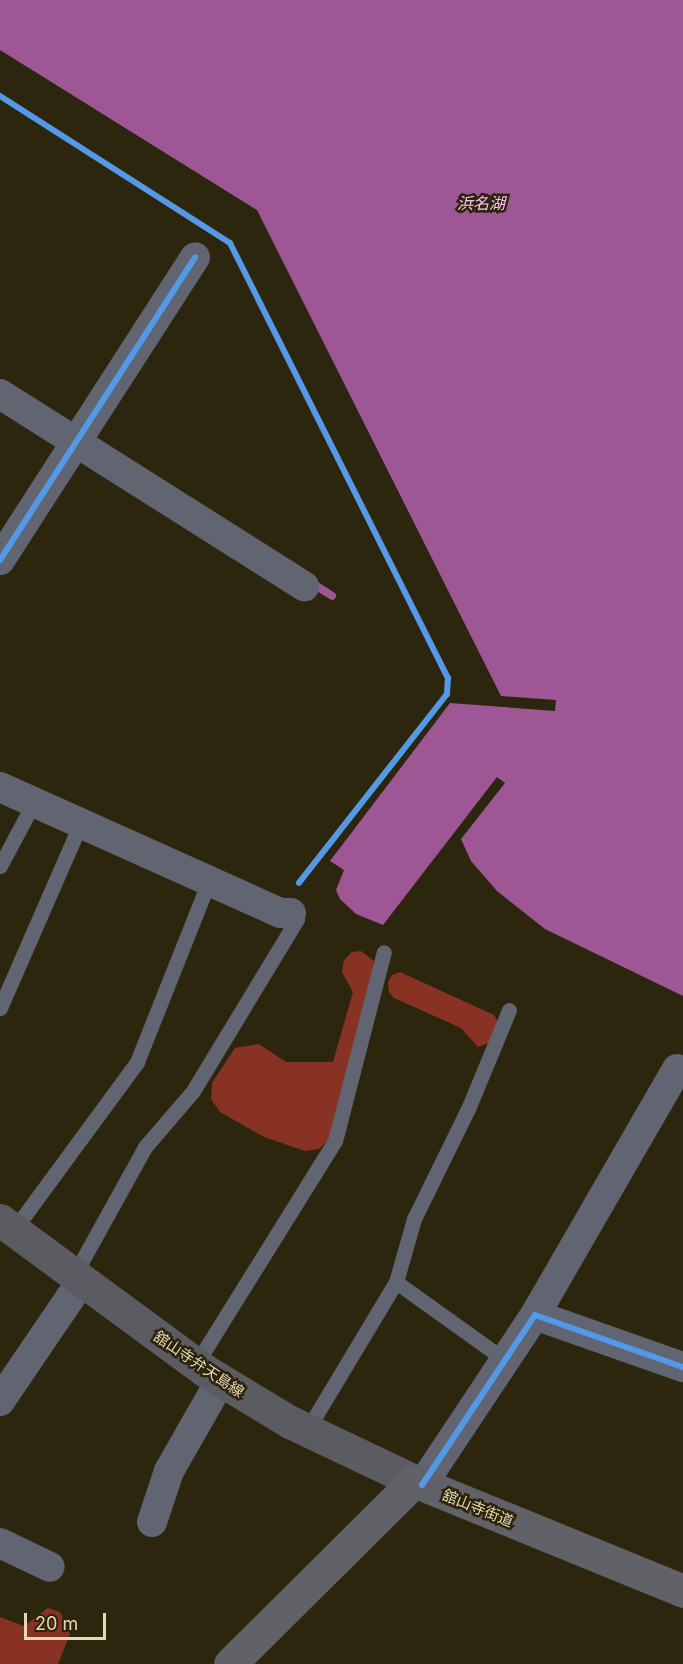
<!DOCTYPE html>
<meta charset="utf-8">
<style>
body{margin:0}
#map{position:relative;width:683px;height:1664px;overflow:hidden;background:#2d260f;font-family:Inter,"Noto Sans JP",sans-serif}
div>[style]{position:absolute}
.forest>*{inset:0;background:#883223}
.water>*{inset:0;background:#9e5794}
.stream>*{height:8px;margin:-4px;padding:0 4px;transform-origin:4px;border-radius:4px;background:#9e5794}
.service>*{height:15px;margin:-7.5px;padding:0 7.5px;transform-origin:7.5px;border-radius:7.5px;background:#616572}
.minor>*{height:30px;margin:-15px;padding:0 15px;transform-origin:15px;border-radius:15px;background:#616572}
.secondary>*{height:33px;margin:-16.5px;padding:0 16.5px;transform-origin:16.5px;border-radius:16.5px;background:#5b5c61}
.primary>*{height:33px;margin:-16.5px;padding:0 16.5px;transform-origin:16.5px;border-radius:16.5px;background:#616267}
.cycleway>*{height:6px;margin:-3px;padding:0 3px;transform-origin:3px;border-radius:3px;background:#5399e6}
span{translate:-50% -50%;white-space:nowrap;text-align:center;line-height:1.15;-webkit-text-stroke:5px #2c240c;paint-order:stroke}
.street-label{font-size:15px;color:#e5d8b4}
.water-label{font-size:16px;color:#fec0f6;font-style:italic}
.scale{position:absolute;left:24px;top:1613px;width:82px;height:27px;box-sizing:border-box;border:3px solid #e5d8b4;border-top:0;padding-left:8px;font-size:18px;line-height:21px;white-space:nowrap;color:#e5d8b4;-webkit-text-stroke:4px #2c240c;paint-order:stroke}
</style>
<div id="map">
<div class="forest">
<div style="clip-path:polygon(361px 951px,374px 961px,373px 972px,330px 1138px,319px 1149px,305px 1151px,264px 1137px,220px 1112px,211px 1099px,212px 1083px,235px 1048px,259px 1044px,286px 1062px,333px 1062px,353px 992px,342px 972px,344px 960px,352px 952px)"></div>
<div style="clip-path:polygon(400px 972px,494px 1015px,498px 1022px,491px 1042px,478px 1047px,461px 1028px,394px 998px,389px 992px,388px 982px,392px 975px)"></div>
<div style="clip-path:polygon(48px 1608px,60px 1612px,70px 1634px,58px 1664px,0 1664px,0 1617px,24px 1626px)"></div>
</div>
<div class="water">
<div style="clip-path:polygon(0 0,683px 0,683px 996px,545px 929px,497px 891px,471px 861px,461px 839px,505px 783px,497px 777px,383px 925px,356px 914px,340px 899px,336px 890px,344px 870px,330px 861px,450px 703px,555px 711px,556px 700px,501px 696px,257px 210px,0 50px)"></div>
</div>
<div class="stream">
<div style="left:310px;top:582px;width:26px;rotate:32deg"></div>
</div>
<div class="service">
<div style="left:0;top:866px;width:72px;rotate:-62deg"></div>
<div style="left:0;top:1008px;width:202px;rotate:-66.4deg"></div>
<div style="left:13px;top:1231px;width:210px;rotate:-53.7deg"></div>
<div style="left:137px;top:1062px;width:195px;rotate:-68.3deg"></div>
<div style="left:73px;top:1277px;width:149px;rotate:-61deg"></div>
<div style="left:145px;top:1147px;width:74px;rotate:-49.4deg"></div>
<div style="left:193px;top:1091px;width:201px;rotate:-58.8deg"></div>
<div style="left:396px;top:1282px;width:134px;rotate:35.6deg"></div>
<div style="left:196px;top:1364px;width:263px;rotate:-58.1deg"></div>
<div style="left:335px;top:1141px;width:195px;rotate:-75.5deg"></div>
<div style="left:307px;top:1430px;width:173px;rotate:-59deg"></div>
<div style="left:396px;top:1282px;width:66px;rotate:-74.1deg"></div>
<div style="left:414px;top:1219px;width:123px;rotate:-63.9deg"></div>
<div style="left:468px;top:1109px;width:107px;rotate:-67.5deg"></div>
</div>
<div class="minor">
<div style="left:0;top:394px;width:360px;rotate:32.3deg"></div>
<div style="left:0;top:560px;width:360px;rotate:-57.2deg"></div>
<div style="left:0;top:787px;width:307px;rotate:24.2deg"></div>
<div style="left:280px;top:913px;width:11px"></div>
<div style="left:535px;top:1315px;width:284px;rotate:-60deg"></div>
<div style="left:0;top:1401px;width:144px;rotate:-55.8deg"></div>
<div style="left:422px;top:1485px;width:204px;rotate:-56.4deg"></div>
<div style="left:535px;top:1315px;width:157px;rotate:19.4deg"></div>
<div style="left:152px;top:1522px;width:54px;rotate:-71.6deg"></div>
<div style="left:169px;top:1471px;width:105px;rotate:-60.3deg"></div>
<div style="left:0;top:1543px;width:55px;rotate:25.6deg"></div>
</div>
<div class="secondary">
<div style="left:0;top:1220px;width:253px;rotate:36.3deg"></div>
<div style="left:204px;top:1370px;width:100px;rotate:31.2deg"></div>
<div style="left:290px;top:1422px;width:137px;rotate:25.4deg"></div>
</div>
<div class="primary">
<div style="left:230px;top:1664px;width:260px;rotate:-44.8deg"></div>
<div style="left:414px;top:1481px;width:291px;rotate:22.2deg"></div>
</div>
<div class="cycleway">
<div style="left:0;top:96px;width:273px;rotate:32.6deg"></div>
<div style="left:230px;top:243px;width:487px;rotate:63.4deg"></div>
<div style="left:448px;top:678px;width:16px;rotate:94deg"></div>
<div style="left:447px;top:694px;width:240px;rotate:128.1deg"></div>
<div style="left:0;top:560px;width:360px;rotate:-57.2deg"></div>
<div style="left:422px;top:1485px;width:204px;rotate:-56.4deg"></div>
<div style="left:535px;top:1315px;width:157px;rotate:19.4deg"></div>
</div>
<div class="street-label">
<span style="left:199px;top:1364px;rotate:34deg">舘山寺弁天島線</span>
<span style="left:478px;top:1508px;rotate:22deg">舘山寺街道</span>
</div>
<div class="water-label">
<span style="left:481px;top:203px">浜名湖</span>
</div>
<div class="scale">20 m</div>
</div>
